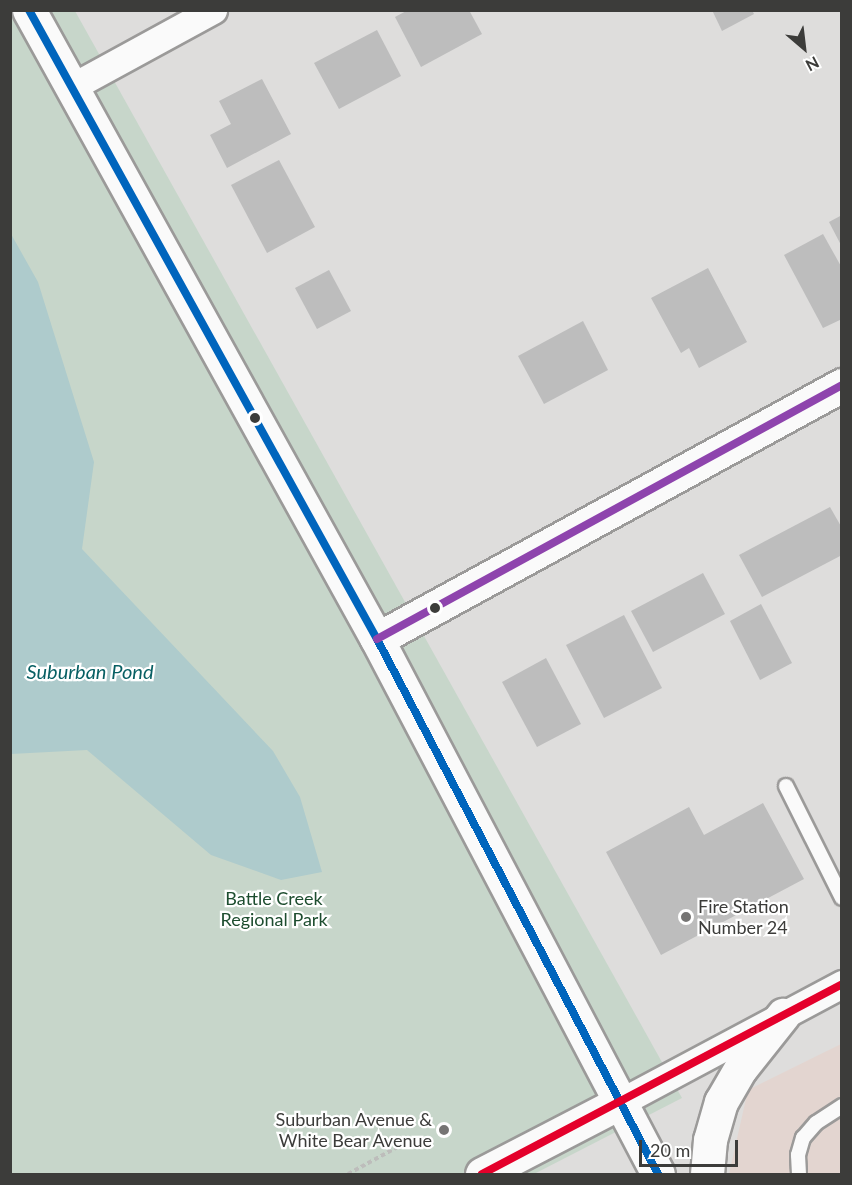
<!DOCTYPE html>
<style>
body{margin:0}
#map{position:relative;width:852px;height:1185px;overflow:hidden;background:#dedddc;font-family:Lato,sans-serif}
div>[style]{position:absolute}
.commercial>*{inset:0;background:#e3d5d0}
.green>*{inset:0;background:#c7d6ca}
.water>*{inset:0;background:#aecbcc}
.building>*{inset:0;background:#bdbdbd}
.path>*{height:4px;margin-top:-2px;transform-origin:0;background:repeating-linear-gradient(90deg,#bdbdbb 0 4.5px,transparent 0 7.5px)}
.roads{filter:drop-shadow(2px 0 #9b9a99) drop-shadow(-2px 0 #9b9a99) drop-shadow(0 2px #9b9a99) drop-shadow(0 -2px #9b9a99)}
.lane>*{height:14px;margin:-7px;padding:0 7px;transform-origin:7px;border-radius:7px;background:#fafafa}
.street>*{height:27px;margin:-13.5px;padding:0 13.5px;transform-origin:13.5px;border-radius:13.5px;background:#fafafa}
.secondary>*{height:33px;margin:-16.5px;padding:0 16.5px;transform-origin:16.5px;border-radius:16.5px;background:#fafafa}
.bus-1>*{height:8px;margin:-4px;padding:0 4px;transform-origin:4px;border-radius:4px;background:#0065bd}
.bus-2>*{height:8px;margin:-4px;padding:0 4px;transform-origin:4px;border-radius:4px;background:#8e44ad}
.bus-3>*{height:8px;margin:-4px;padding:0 4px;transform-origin:4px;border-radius:4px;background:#e4002b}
.dots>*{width:16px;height:16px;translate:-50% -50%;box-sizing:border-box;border:3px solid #fff;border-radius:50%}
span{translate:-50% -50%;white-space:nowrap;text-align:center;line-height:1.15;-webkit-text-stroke:4.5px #fff;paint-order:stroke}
.park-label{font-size:18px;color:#1d4d2f}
.poi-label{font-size:18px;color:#3c3c3a}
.left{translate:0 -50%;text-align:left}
.right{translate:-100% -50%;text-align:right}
.water-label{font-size:20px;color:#075f63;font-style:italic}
.frame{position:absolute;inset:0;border:12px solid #3c3c3a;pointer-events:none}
.north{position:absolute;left:774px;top:18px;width:60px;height:60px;-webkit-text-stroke:4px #fff;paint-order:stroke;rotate:152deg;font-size:16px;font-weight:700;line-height:24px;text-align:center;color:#3c3c3a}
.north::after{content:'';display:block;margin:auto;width:21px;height:27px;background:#3c3c3a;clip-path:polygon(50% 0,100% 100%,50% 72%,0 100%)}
.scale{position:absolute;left:639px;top:1140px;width:99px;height:27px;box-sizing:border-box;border:3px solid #3c3c3a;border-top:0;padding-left:8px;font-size:18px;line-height:21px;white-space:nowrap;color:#3c3c3a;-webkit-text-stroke:4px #fff;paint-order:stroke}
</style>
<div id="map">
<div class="commercial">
<div style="clip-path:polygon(841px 1044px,841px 1174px,729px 1174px,748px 1090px)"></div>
</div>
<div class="green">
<div style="clip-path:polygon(11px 11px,75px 11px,682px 1098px,534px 1174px,11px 1174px)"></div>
</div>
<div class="water">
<div style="clip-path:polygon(11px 234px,38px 282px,94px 462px,82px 549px,273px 751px,300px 797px,322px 872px,281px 880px,211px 855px,87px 750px,11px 754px)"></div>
</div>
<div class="building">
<div style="clip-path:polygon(408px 10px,469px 10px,482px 34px,421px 67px,395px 17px)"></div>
<div style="clip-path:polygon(712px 10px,752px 10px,754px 14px,722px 31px)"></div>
<div style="clip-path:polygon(377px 30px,401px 76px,339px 109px,314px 63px)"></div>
<div style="clip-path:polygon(262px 79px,291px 134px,227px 168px,210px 135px,231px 124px,219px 101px)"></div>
<div style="clip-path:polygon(279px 160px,315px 227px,267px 253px,231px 185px)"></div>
<div style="clip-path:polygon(842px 215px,842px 247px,829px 222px)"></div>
<div style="clip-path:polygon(823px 234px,842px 268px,842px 319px,823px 328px,784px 255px)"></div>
<div style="clip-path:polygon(708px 268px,747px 342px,699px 368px,689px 348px,681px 353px,651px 298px)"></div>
<div style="clip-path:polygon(329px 270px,351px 311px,317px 329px,295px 288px)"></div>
<div style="clip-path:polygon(583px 321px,608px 370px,544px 404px,518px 356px)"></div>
<div style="clip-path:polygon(830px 507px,842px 528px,842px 555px,762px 597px,739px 555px)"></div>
<div style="clip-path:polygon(703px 573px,725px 614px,653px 652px,631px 611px)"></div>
<div style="clip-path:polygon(761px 604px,792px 663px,760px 680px,730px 621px)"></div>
<div style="clip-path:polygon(624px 615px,662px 688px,604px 718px,566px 645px)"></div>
<div style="clip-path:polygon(546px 658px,581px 724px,537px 747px,502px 682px)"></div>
<div style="clip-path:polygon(763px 803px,804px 879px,661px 955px,606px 852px,689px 807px,704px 835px)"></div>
</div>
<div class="path">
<div style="left:348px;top:1174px;width:71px;rotate:-28.7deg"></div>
</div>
<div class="roads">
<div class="lane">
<div style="left:786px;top:786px;width:125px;rotate:63.4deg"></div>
<div style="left:799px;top:1174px;width:19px;rotate:-93deg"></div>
<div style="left:798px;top:1155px;width:18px;rotate:-74deg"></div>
<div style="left:803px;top:1138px;width:20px;rotate:-49deg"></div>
<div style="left:816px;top:1123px;width:31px;rotate:-33deg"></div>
</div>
<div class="street">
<div style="left:70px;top:88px;width:163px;rotate:-28.6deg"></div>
<div style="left:619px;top:1103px;width:253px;rotate:-28.1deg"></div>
</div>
<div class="secondary">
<div style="left:29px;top:10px;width:719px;rotate:61.05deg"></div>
<div style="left:377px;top:639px;width:604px;rotate:62.29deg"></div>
<div style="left:377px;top:639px;width:530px;rotate:-28.64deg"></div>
<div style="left:482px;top:1174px;width:154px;rotate:-27.4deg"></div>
<div style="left:707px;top:1174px;width:34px;rotate:-85deg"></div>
<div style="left:710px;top:1140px;width:40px;rotate:-74deg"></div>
<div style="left:721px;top:1102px;width:39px;rotate:-60deg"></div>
<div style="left:741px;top:1068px;width:68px;rotate:-51.6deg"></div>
</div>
</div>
<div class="bus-1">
<div style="left:29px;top:10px;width:719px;rotate:61.05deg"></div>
<div style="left:377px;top:639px;width:604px;rotate:62.29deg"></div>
</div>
<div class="bus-2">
<div style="left:377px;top:639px;width:530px;rotate:-28.64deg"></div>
</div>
<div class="bus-3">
<div style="left:482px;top:1174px;width:407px;rotate:-27.8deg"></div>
</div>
<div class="dots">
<div style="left:255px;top:418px;background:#3c3c3a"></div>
<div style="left:435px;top:608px;background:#3c3c3a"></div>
<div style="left:686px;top:917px;background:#757473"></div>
<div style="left:444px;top:1130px;background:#757473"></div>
</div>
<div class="park-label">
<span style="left:274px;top:909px">Battle Creek<br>Regional Park</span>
</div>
<div class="poi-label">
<span class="left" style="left:698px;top:917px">Fire Station<br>Number 24</span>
<span class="right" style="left:432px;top:1130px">Suburban Avenue &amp;<br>White Bear Avenue</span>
</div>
<div class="water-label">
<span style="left:90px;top:671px">Suburban Pond</span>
</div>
<div class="frame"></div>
<div class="north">N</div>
<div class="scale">20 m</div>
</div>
